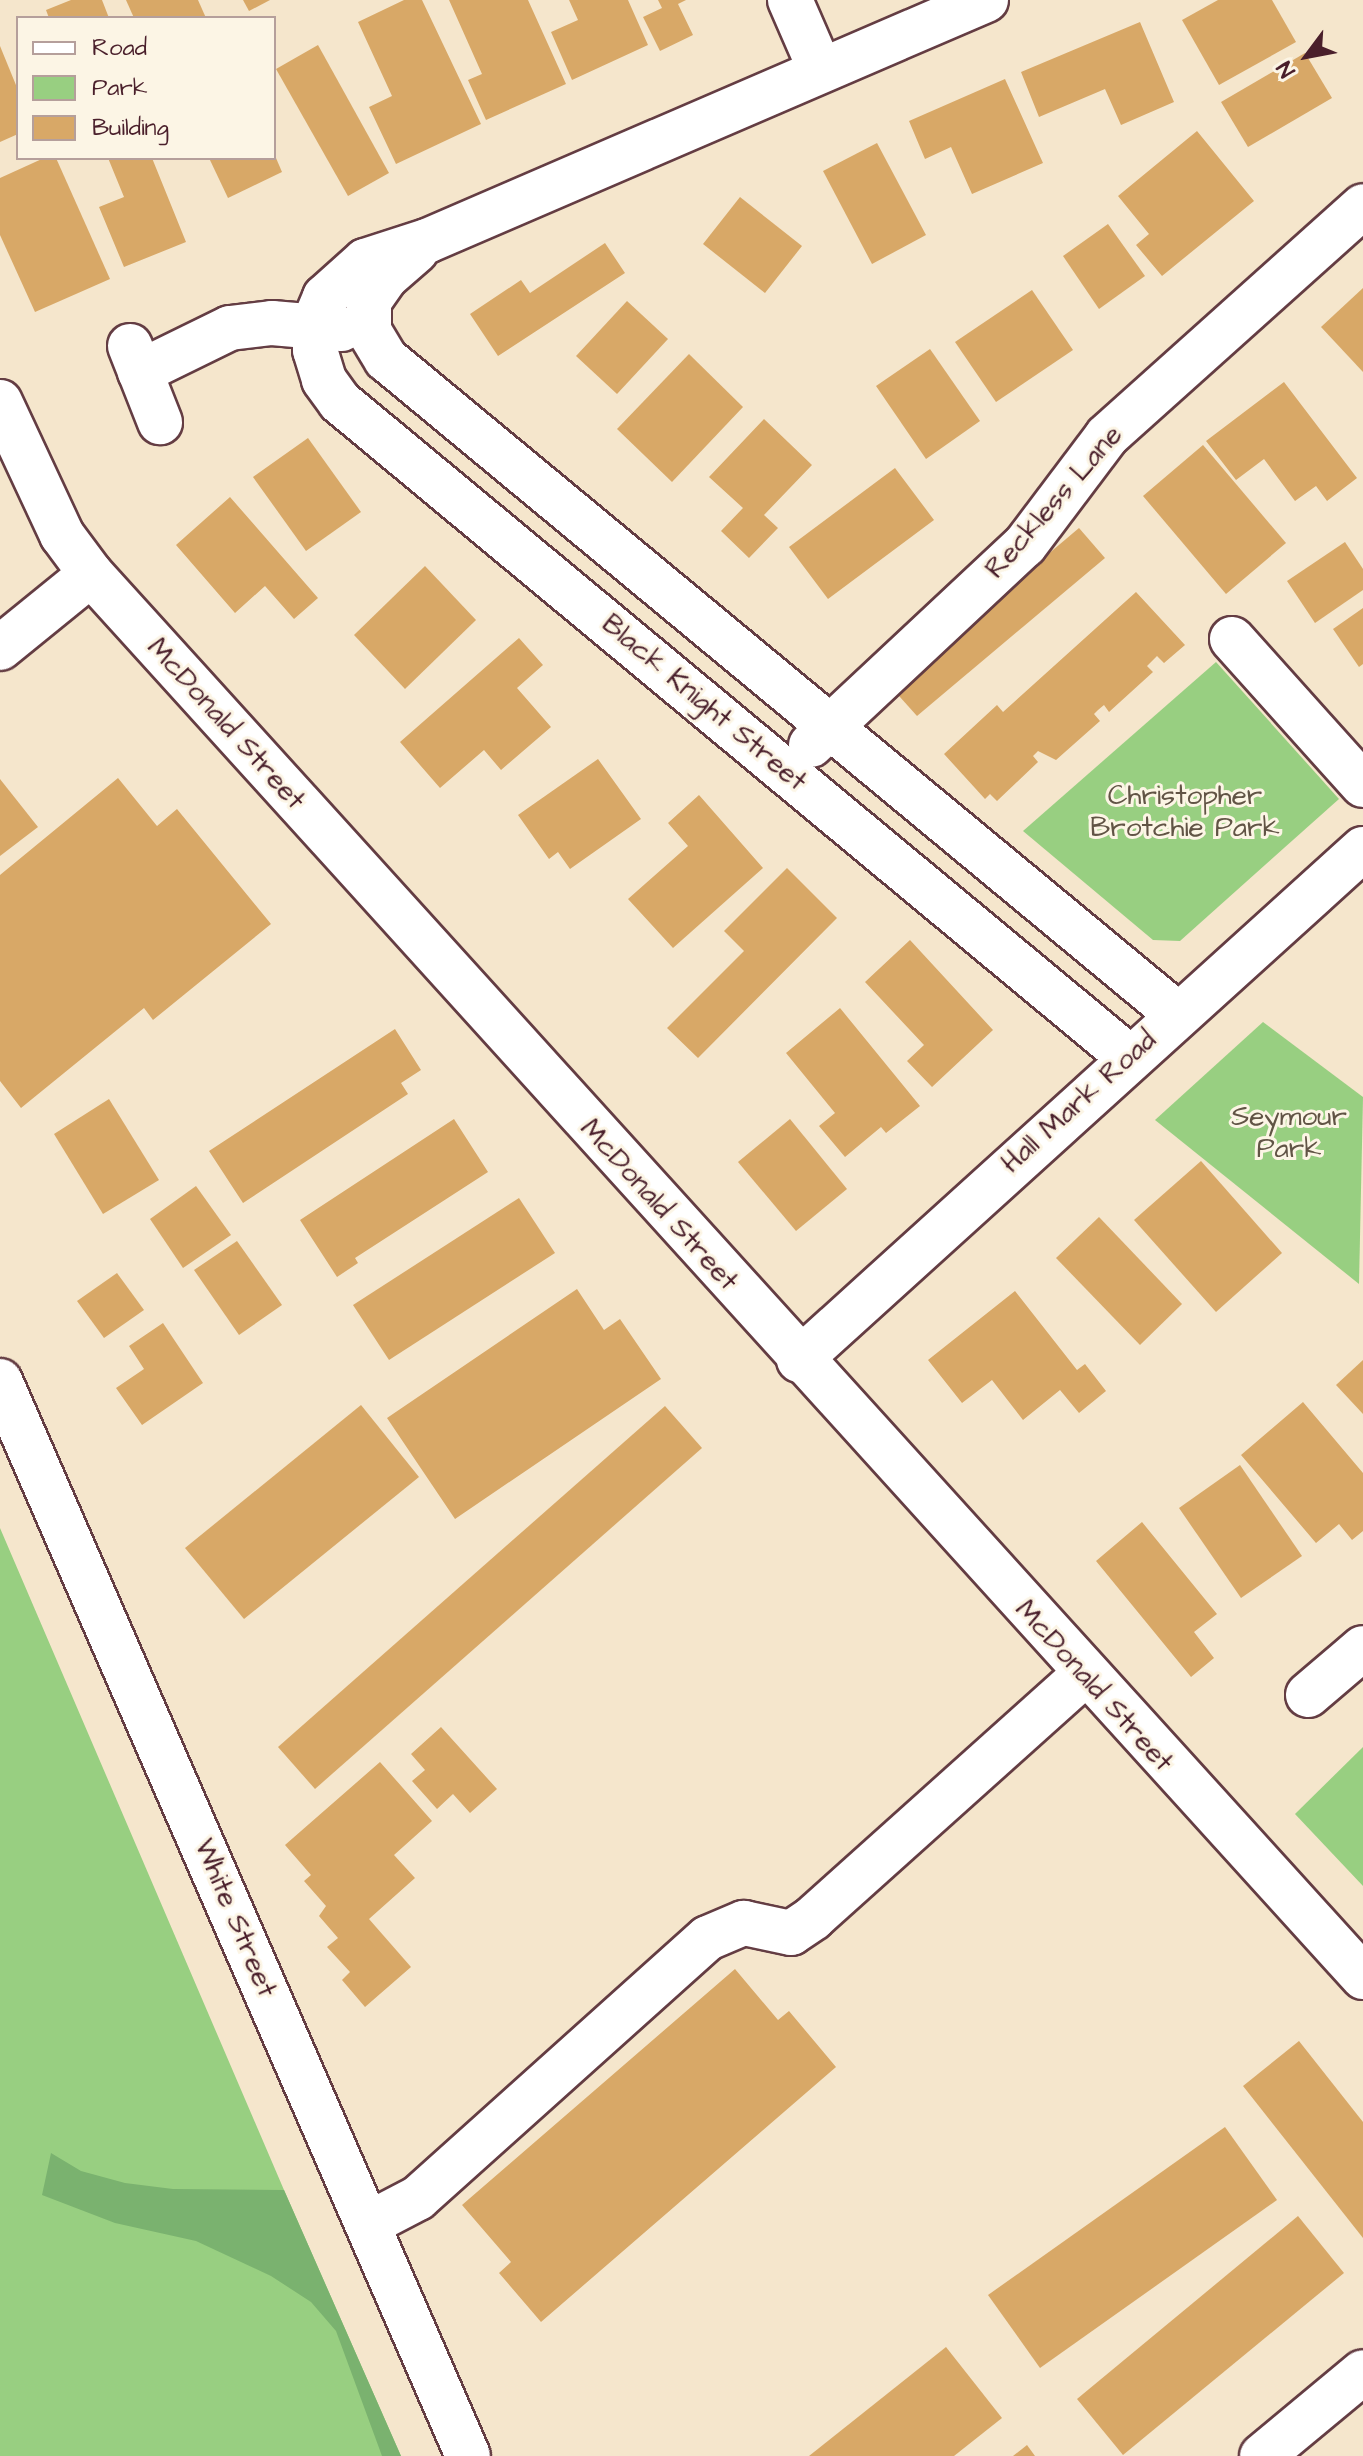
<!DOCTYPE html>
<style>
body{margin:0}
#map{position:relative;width:1363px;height:2456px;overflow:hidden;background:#f5e6cc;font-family:"Architects Daughter",sans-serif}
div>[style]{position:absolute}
.green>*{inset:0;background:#98cf81}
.forest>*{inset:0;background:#7ab26f}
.building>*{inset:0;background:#d8a867}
.roads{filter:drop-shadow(2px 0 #643d43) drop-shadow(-2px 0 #643d43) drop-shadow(0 2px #643d43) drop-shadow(0 -2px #643d43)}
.minor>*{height:44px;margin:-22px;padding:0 22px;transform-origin:22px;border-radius:22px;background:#fff}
.major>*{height:44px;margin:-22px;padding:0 22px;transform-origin:22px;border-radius:22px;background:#fff}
span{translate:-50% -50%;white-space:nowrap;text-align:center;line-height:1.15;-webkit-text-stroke:6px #fcf5e5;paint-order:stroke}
.street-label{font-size:28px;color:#4a1f2b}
.park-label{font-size:28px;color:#615445}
.legend{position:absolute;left:16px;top:16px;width:260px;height:144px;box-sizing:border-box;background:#fcf5e5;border:2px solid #b59f9b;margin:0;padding:10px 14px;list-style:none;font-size:24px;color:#4a1f2b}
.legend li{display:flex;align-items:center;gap:16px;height:40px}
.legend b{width:40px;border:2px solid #b59f9b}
.north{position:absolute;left:1267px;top:16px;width:80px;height:80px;-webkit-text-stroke:6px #fcf5e5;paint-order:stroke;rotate:238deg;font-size:22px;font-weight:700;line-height:32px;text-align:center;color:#4a1f2b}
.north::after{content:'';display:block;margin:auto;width:28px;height:36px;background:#4a1f2b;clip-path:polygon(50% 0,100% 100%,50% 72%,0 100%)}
</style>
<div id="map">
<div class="green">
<div style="clip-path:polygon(1216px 662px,1339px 799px,1180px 941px,1153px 940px,1023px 831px)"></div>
<div style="clip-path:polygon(1263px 1022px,1363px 1097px,1359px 1284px,1155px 1120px)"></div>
<div style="clip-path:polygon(0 1528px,284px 2190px,401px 2456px,0 2456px)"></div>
<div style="clip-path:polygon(1363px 1747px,1363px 1886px,1295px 1814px)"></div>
</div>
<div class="forest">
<div style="clip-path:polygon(51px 2153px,81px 2171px,125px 2183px,173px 2189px,284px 2190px,401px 2456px,382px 2456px,336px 2331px,311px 2302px,271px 2276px,196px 2241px,115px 2223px,42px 2195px)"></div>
</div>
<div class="building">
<div style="clip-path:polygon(71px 0,102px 0,109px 18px,49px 18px,46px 10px)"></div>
<div style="clip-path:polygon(126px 0,198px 0,206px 18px,134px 18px)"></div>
<div style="clip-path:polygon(243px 0,270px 0,249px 11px)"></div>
<div style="clip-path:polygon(404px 0,422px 0,481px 124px,396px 164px,369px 107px,392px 96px,358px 22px)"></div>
<div style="clip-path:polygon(449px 0,528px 0,566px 84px,486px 120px,468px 80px,482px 74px)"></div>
<div style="clip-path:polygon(569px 0,628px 0,648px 45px,572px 80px,551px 32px,578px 20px)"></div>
<div style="clip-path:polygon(658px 0,686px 0,678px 4px,693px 35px,660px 51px,643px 17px,662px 8px)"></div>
<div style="clip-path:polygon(1218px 0,1272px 0,1296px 42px,1219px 85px,1182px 20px)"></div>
<div style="clip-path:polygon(1140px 22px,1174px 102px,1121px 125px,1105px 89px,1039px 117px,1021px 72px)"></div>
<div style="clip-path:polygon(318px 45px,389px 173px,348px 196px,276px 69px)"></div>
<div style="clip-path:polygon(0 46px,18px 90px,18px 134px,0 142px)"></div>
<div style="clip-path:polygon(1305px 53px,1332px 98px,1248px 147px,1221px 102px)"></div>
<div style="clip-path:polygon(1005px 79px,1043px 163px,972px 194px,951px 147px,925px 159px,909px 121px)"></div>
<div style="clip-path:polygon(1197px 131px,1254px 201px,1162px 276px,1136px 245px,1149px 234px,1118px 196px)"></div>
<div style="clip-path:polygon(877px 143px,926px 235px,872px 264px,823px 171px)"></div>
<div style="clip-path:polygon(44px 158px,56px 158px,110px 279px,35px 312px,0 235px,0 178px)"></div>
<div style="clip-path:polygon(108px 158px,152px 158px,186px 242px,124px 267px,99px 207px,124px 197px)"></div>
<div style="clip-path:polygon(209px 158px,276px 158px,282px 172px,228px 198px)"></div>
<div style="clip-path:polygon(740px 197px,802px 246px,765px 293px,703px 244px)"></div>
<div style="clip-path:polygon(1108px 224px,1145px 276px,1099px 309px,1063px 256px)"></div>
<div style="clip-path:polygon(605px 243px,625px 273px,498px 356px,470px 314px,521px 280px,530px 293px)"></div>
<div style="clip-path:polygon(1363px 288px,1363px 372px,1321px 327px)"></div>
<div style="clip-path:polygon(1032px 290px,1073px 350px,996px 402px,955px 342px)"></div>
<div style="clip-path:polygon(627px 301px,668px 339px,617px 394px,576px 356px)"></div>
<div style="clip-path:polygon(930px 349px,980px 421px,926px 459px,876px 386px)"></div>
<div style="clip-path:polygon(689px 354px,743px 407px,672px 482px,617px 429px)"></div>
<div style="clip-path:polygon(1284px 382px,1357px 478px,1327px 501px,1316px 486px,1295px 501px,1264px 459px,1236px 480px,1206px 441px)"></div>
<div style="clip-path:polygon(764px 419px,812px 465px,764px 515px,778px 528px,749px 558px,721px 531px,743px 508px,709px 477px)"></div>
<div style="clip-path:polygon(308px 438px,361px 512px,306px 551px,253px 477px)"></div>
<div style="clip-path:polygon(1203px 445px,1286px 543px,1226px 594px,1143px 496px)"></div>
<div style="clip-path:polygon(895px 468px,934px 520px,828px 599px,789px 547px)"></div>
<div style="clip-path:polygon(230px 497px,318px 598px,294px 619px,265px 586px,235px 613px,176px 545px)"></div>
<div style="clip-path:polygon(1079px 528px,1105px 558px,917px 716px,891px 687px)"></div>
<div style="clip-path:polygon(1345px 542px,1363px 569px,1363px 590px,1315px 623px,1287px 581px)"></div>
<div style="clip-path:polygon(425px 566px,476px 620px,405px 689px,354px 635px)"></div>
<div style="clip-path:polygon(1136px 592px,1185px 645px,1164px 663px,1157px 656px,1147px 666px,1153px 672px,1109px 712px,1104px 705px,1098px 710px,1094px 714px,1100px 721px,1056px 760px,1038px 751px,1033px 756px,1038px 762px,997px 801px,990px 794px,985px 799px,944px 754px,997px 705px,1003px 712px)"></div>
<div style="clip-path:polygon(1363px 608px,1363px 664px,1359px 667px,1333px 629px)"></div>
<div style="clip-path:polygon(519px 638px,543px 665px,517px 688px,551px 727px,501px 770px,484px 750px,440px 788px,400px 742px)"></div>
<div style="clip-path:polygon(598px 759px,641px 819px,570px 869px,558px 852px,549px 859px,518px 815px)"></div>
<div style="clip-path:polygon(118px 778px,157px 826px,177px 809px,271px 924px,153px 1020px,144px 1008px,21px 1108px,0 1081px,0 875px)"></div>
<div style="clip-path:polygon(0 779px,38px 827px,0 856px)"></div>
<div style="clip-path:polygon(699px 795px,763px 868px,673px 948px,628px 899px,688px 846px,668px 823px)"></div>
<div style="clip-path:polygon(787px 868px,837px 918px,698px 1058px,667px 1028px,744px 951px,724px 931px)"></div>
<div style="clip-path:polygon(910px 940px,993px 1030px,932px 1087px,907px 1061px,924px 1045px,865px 982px)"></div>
<div style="clip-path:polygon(840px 1008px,920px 1106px,886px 1133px,881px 1127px,845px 1157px,819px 1126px,835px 1113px,786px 1053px)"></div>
<div style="clip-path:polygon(395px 1029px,421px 1070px,401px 1083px,408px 1094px,243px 1203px,209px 1151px)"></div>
<div style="clip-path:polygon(109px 1099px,159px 1180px,103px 1214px,54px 1134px)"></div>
<div style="clip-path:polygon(454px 1119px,488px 1172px,355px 1258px,358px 1263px,337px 1277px,300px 1220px)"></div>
<div style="clip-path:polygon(790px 1119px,847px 1189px,796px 1231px,738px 1162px)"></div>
<div style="clip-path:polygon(1201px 1161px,1282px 1253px,1216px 1312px,1134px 1220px)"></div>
<div style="clip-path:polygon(196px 1186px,231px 1235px,183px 1268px,150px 1219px)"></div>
<div style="clip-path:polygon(519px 1198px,555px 1253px,389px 1360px,353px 1305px)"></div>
<div style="clip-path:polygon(1099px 1217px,1182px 1304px,1140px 1345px,1056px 1258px)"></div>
<div style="clip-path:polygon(237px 1241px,282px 1305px,239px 1335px,194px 1270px)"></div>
<div style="clip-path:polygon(117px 1273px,144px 1310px,104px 1338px,77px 1301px)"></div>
<div style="clip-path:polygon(577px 1289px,604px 1330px,620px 1319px,661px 1379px,455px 1519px,387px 1418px)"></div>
<div style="clip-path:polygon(1015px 1291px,1077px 1370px,1085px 1364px,1106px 1391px,1079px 1413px,1060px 1390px,1023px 1420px,992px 1380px,962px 1403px,928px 1360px)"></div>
<div style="clip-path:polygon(163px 1323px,203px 1383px,142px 1425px,116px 1388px,144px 1369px,129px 1346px)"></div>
<div style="clip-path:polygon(1363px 1360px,1363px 1414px,1336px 1385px)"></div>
<div style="clip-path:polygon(1303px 1402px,1363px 1473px,1363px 1531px,1352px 1540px,1339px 1524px,1316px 1543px,1241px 1455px)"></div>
<div style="clip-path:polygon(361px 1405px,419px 1477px,244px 1619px,185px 1548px)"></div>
<div style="clip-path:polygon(665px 1406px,702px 1448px,315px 1789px,278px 1747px)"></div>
<div style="clip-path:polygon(1240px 1465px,1302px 1556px,1241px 1598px,1179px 1508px)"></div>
<div style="clip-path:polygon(1142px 1522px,1217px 1614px,1194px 1632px,1214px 1658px,1191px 1677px,1096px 1561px)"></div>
<div style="clip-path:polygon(441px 1727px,497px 1789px,470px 1813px,453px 1794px,437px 1809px,412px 1781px,425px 1770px,411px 1754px)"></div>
<div style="clip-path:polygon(380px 1762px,432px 1821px,394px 1855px,415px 1878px,369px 1919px,411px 1967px,365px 2007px,342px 1980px,350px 1972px,327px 1947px,338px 1938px,319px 1916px,326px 1906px,304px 1881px,311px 1875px,285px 1845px)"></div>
<div style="clip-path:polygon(735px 1969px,778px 2020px,789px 2011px,836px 2067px,541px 2322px,499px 2273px,511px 2262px,462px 2205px)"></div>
<div style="clip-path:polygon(1299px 2041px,1363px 2122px,1363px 2238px,1243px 2086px)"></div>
<div style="clip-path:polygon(1225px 2127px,1277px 2200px,1040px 2368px,988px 2295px)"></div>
<div style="clip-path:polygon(1298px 2216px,1344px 2273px,1123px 2455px,1077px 2399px)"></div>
<div style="clip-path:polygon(946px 2347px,1002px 2418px,954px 2456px,809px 2456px)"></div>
<div style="clip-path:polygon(1027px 2445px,1035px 2456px,1013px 2456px)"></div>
</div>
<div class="roads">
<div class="minor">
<div style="left:790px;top:0;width:75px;rotate:66.5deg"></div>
<div style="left:986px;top:0;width:609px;rotate:156.68deg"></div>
<div style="left:427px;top:241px;width:65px;rotate:162.1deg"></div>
<div style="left:365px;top:261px;width:54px;rotate:138deg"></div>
<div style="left:325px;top:297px;width:25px;rotate:113deg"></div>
<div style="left:315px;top:320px;width:30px;rotate:90deg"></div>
<div style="left:315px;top:350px;width:31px;rotate:73deg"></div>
<div style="left:324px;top:380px;width:27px;rotate:54deg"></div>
<div style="left:340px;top:402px;width:1025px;rotate:39.7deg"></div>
<div style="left:416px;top:251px;width:40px;rotate:139deg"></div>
<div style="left:386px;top:277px;width:29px;rotate:125deg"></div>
<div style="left:369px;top:301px;width:30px;rotate:90deg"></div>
<div style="left:369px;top:331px;width:33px;rotate:59deg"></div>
<div style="left:386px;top:359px;width:1027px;rotate:39.63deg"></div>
<div style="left:130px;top:346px;width:82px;rotate:68.5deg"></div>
<div style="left:140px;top:372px;width:100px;rotate:-26.1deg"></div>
<div style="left:230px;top:328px;width:42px;rotate:-6.8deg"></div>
<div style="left:272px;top:323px;width:70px;rotate:4.9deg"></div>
<div style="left:0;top:402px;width:147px;rotate:65deg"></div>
<div style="left:62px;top:535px;width:49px;rotate:53.4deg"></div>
<div style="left:91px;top:574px;width:1894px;rotate:47.8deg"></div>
<div style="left:1232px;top:639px;width:196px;rotate:48.1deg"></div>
<div style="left:0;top:648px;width:117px;rotate:-39.1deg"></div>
<div style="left:811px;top:745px;width:293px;rotate:-43.1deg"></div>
<div style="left:1025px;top:545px;width:136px;rotate:-53deg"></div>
<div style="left:1107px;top:436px;width:344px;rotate:-41.9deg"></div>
<div style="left:799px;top:1360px;width:761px;rotate:-42.18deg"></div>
<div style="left:1308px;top:1695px;width:72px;rotate:-40.5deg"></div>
<div style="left:368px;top:2224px;width:56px;rotate:-27.5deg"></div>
<div style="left:418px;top:2198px;width:389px;rotate:-41.9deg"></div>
<div style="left:708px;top:1938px;width:39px;rotate:-23deg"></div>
<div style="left:744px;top:1923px;width:48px;rotate:12deg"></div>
<div style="left:791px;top:1933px;width:27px;rotate:-34deg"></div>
<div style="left:813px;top:1918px;width:364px;rotate:-41.9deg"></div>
<div style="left:1262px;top:2456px;width:131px;rotate:-39.7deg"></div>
</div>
<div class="major">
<div style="left:0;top:1381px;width:1172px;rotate:66.47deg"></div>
</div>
</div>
<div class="street-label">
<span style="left:1054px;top:502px;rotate:-49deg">Reckless Lane</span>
<span style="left:704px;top:703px;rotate:40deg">Black Knight Street</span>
<span style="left:226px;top:724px;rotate:48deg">McDonald Street</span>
<span style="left:1079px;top:1102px;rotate:-42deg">Hall Mark Road</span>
<span style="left:659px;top:1205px;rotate:48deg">McDonald Street</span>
<span style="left:1094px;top:1686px;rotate:48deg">McDonald Street</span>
<span style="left:235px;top:1918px;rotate:67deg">White Street</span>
</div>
<div class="park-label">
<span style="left:1185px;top:812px">Christopher<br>Brotchie Park</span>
<span style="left:1289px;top:1133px">Seymour<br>Park</span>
</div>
<ul class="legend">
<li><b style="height:10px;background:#fff"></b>Road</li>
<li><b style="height:22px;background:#98cf81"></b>Park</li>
<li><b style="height:22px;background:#d8a867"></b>Building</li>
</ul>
<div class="north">N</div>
</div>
